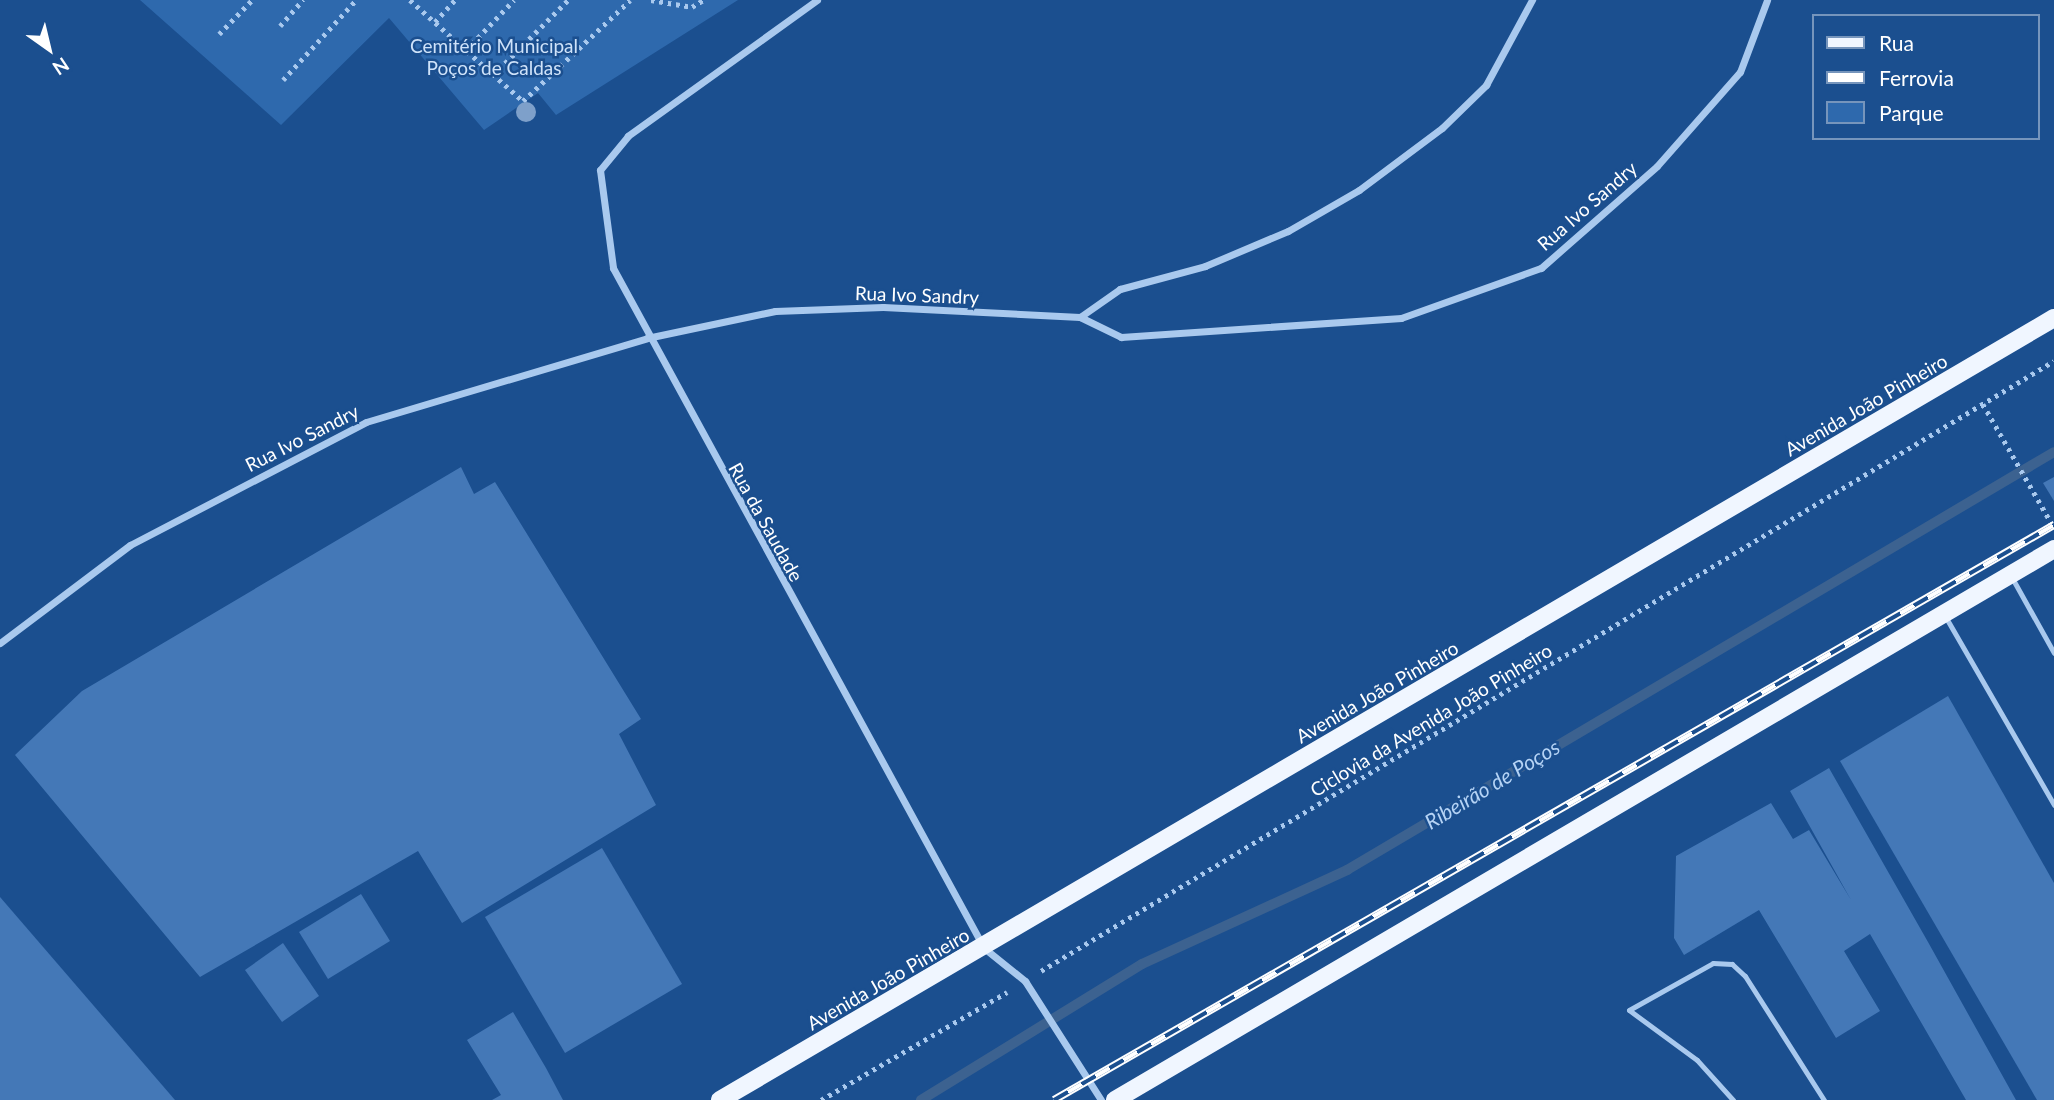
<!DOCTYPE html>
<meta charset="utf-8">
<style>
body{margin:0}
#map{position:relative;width:2054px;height:1100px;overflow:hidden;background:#1b4f8f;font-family:Lato,sans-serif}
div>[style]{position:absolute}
.green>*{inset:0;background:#2e69ad}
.stream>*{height:10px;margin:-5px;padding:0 5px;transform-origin:5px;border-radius:5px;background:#3c6290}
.building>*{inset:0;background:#4478b7}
.path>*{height:4.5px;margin-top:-2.25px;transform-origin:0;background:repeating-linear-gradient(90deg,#a9c9ee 0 3.5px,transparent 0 8.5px)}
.service>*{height:5px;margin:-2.5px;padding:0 2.5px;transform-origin:2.5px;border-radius:2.5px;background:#a9c9ee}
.minor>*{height:7px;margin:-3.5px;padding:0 3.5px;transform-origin:3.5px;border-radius:3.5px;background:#a9c9ee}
.primary>*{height:18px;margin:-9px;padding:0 9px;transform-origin:9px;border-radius:9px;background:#f0f6ff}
.rail>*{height:8px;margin-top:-4px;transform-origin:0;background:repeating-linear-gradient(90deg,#1b4f8f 0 16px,#fff 0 32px);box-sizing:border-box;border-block:2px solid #fff}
.trees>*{width:20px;height:20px;margin:-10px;border-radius:50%;background:#7ea0ca}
span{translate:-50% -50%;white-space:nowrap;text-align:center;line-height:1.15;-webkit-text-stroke:5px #1b4f8f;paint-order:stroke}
.park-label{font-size:19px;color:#cfe3fa}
.street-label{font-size:19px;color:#fff}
.water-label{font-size:21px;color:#b5d3f5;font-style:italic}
.legend{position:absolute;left:1812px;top:14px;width:228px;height:126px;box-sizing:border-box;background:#1b4f8f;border:2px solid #7695bc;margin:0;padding:9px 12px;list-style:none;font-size:21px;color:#fff}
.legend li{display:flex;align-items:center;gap:14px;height:35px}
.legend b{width:35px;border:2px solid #7695bc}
.north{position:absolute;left:14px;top:14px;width:70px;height:70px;-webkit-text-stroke:5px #1b4f8f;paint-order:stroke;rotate:146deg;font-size:19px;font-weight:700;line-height:28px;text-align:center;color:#fff}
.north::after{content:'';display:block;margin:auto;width:24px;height:32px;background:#fff;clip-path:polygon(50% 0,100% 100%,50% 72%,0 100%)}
</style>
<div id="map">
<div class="green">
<div style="clip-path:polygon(140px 0,738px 0,556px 115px,538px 93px,484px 130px,389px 18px,281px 125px)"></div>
</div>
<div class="stream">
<div style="left:921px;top:1100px;width:259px;rotate:-31.6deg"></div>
<div style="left:1142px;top:964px;width:226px;rotate:-24.6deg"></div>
<div style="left:1347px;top:870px;width:821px;rotate:-30.59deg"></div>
</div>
<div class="building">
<div style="clip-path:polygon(461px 467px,474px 494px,495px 482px,641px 719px,619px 734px,656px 805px,462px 923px,418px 851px,200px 977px,15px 755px,82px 691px)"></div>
<div style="clip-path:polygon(2054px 477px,2054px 501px,2043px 483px)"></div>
<div style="clip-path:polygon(1948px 696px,2054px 883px,2054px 1100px,2037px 1100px,1840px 761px)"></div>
<div style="clip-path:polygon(1829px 768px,1928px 942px,2016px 1100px,1966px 1100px,1870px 934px,1844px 951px,1880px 1011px,1836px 1038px,1759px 910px,1684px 955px,1674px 938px,1676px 856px,1771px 803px,1793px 839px,1809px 830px,1851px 900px,1790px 791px)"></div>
<div style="clip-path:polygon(602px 848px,682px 984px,565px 1053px,485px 917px)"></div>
<div style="clip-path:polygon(361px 894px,390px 941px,328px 979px,299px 932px)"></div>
<div style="clip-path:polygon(0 897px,175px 1100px,0 1100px)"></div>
<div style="clip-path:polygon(283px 943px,319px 996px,282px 1022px,245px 970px)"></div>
<div style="clip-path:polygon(513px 1012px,546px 1068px,563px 1100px,492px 1100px,501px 1095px,467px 1040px)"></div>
</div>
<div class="path">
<div style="left:410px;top:0;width:152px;rotate:41.8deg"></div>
<div style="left:523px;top:101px;width:147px;rotate:-43.3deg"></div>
<div style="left:651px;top:0;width:42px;rotate:9.7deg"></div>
<div style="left:692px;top:7px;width:13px;rotate:-32deg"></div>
<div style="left:435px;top:22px;width:30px;rotate:-48deg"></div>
<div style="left:280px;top:26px;width:35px;rotate:-49deg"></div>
<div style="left:219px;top:34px;width:47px;rotate:-45.9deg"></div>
<div style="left:466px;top:50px;width:69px;rotate:-46.2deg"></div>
<div style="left:493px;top:75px;width:106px;rotate:-45deg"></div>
<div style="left:283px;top:80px;width:108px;rotate:-47.6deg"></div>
<div style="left:1983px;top:404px;width:138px;rotate:60.1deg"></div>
<div style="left:1041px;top:971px;width:1182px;rotate:-31.06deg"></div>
<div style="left:821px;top:1100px;width:215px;rotate:-30.1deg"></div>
</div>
<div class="service">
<div style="left:2011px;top:576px;width:88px;rotate:60.8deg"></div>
<div style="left:1945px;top:616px;width:218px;rotate:60deg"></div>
<div style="left:1733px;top:1100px;width:54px;rotate:-132deg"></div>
<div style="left:1697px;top:1060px;width:84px;rotate:-143.7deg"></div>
<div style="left:1629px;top:1010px;width:96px;rotate:-29.2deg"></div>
<div style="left:1713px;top:963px;width:19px;rotate:3deg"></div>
<div style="left:1732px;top:964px;width:18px;rotate:43deg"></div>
<div style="left:1745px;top:976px;width:147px;rotate:57.5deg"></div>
</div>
<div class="minor">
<div style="left:817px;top:0;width:233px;rotate:144.3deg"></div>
<div style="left:628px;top:136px;width:44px;rotate:129.5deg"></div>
<div style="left:600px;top:170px;width:99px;rotate:82.4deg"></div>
<div style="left:613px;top:268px;width:775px;rotate:61.38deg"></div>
<div style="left:984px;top:948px;width:53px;rotate:38.8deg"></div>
<div style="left:1025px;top:981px;width:141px;rotate:57.4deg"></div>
<div style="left:1080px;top:317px;width:49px;rotate:-35deg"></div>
<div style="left:1120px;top:289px;width:88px;rotate:-15.1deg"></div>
<div style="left:1205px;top:266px;width:90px;rotate:-22.9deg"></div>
<div style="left:1288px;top:231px;width:82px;rotate:-30deg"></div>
<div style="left:1359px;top:190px;width:104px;rotate:-36.8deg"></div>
<div style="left:1442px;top:128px;width:62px;rotate:-44.3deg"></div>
<div style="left:1486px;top:85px;width:97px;rotate:-61.6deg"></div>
<div style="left:0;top:643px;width:163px;rotate:-37deg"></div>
<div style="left:130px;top:545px;width:266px;rotate:-27.5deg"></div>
<div style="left:366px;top:422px;width:293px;rotate:-16.6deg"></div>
<div style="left:647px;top:338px;width:131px;rotate:-11.9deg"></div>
<div style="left:775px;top:311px;width:108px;rotate:-2.1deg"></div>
<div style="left:883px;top:307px;width:197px;rotate:2.9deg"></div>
<div style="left:1080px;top:317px;width:46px;rotate:26deg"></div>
<div style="left:1121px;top:337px;width:281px;rotate:-3.9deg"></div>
<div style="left:1401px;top:318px;width:149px;rotate:-19.7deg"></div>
<div style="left:1541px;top:268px;width:154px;rotate:-41.3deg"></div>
<div style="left:1657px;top:166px;width:125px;rotate:-48.6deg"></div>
<div style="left:1740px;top:72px;width:77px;rotate:-69.4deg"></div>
</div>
<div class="primary">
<div style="left:720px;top:1100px;width:1546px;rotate:-30.38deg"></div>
<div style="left:1115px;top:1100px;width:1089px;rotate:-30.4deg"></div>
</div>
<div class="rail">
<div style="left:1054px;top:1100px;width:1154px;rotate:-29.9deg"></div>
</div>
<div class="trees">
<div style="left:526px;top:112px"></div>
</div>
<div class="park-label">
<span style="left:494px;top:57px">Cemitério Municipal<br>Poços de Caldas</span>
</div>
<div class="street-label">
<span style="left:1587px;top:206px;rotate:-41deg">Rua Ivo Sandry</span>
<span style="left:917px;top:295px;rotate:2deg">Rua Ivo Sandry</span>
<span style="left:1866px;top:405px;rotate:-30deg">Avenida João Pinheiro</span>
<span style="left:302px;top:438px;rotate:-27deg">Rua Ivo Sandry</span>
<span style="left:766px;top:522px;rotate:61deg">Rua da Saudade</span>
<span style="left:1377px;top:692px;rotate:-30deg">Avenida João Pinheiro</span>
<span style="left:1431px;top:720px;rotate:-31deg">Ciclovia da Avenida João Pinheiro</span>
<span style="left:888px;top:979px;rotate:-30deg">Avenida João Pinheiro</span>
</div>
<div class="water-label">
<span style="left:1492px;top:784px;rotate:-31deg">Ribeirão de Poços</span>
</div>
<ul class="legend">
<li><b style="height:9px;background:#f0f6ff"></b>Rua</li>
<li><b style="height:9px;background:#fff"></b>Ferrovia</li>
<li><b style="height:19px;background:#2e69ad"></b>Parque</li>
</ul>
<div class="north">N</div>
</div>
